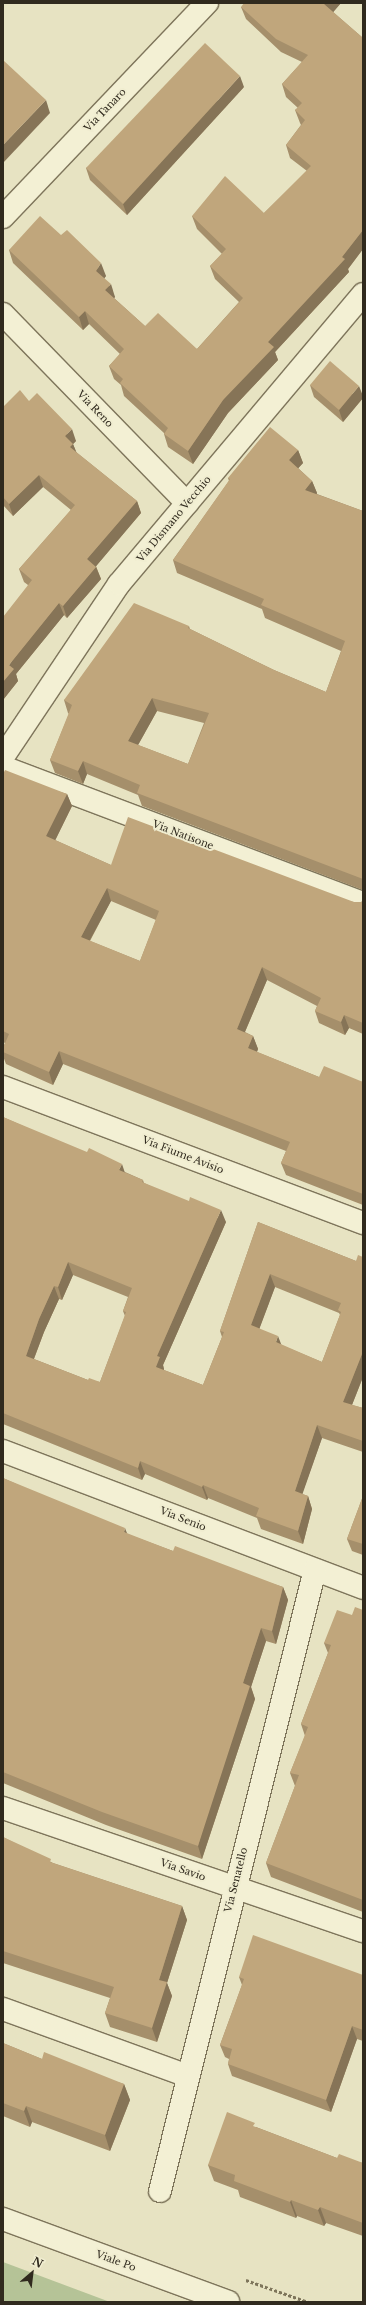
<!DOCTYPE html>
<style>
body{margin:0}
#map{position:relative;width:366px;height:2305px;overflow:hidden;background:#e7e3c2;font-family:"Libre Baskerville",serif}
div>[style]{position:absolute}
.green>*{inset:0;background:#b5c397}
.path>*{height:2.5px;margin-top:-1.25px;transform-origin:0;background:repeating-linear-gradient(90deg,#7e755b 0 3px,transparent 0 5px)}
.roads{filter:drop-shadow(1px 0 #7e755b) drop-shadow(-1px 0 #7e755b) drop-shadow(0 1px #7e755b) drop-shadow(0 -1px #7e755b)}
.street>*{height:22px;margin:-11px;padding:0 11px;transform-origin:11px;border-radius:11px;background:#f3f0d4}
.wall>*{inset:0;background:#a58f6b}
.shaded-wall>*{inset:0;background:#867457}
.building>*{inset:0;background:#c0a67c}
span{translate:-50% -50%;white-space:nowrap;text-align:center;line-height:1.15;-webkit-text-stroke:4px #f0edd0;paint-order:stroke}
.street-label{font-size:10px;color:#302a1e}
.frame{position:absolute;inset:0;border:4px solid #302a1e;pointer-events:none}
.north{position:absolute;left:12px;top:2253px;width:40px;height:40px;-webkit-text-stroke:3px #f0edd0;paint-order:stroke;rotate:28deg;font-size:11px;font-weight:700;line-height:16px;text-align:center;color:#302a1e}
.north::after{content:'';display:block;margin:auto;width:14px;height:18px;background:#302a1e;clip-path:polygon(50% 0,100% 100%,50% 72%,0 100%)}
</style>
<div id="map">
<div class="green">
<div style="clip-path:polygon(3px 2262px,110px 2302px,3px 2302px)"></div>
</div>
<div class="path">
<div style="left:246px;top:2280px;width:66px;rotate:19.5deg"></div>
</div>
<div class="roads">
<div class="street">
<div style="left:3px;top:217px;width:296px;rotate:-46.4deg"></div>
<div style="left:3px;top:314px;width:264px;rotate:45.8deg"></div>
<div style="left:3px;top:757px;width:208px;rotate:-56.2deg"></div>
<div style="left:119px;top:584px;width:379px;rotate:-49.9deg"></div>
<div style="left:3px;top:767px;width:385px;rotate:20.7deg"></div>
<div style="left:3px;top:1087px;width:385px;rotate:20.7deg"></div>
<div style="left:3px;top:1451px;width:385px;rotate:20.8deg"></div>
<div style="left:3px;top:1808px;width:380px;rotate:18.9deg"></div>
<div style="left:3px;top:2009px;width:197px;rotate:19.9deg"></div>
<div style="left:160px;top:2191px;width:640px;rotate:-75.99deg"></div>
<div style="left:3px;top:2219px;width:240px;rotate:20.2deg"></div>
</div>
</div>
<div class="wall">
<div style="clip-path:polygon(341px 3px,333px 12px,363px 38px,363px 249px,348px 269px,349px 272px,275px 352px,278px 360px,228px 413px,193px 464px,168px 447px,164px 434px,164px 433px,124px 396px,121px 385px,114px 379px,109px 366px,120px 354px,89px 324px,83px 330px,13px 263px,9px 250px,61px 235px,106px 276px,104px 278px,115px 297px,114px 298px,145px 326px,197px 349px,239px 302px,215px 279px,210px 266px,222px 254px,197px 229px,192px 216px,264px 213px,307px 171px,290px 158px,286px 145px,301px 125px,300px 123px,295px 110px,298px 108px,286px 97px,282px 84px,302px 62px,281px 52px,246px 19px,241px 7px)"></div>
<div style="clip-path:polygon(244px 87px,127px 215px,90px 180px,86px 168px)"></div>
<div style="clip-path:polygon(310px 385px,363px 396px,363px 398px,343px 422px,314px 397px)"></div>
<div style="clip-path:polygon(29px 401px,76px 441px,73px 444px,76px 452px,137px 501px,141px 513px,96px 566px,101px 579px,67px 618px,64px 615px,16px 674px,18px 681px,3px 700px,28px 585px,24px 582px,19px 569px,71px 510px,43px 487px,13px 516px,3px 505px,3px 407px)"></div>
<div style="clip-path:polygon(evenodd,298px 450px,303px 463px,298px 468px,312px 481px,317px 493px,317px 494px,363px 511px,363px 890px,142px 806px,138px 795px,87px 774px,83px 784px,55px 773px,50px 760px,69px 714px,68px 713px,64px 700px,189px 626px,190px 629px,274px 670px,326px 692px,341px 651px,265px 618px,262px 609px,177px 573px,173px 560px,229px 481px,228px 478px,298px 450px,157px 711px,204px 723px,188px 764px,138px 745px,157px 711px)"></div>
<div style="clip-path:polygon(evenodd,3px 774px,67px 794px,72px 806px,55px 840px,111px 865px,354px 902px,361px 902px,363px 901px,363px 1034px,349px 1028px,345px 1035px,319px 1023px,315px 1011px,317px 1006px,267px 980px,245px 1032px,253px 1036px,258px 1049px,257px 1052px,319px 1077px,363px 1082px,363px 1205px,286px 1175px,281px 1163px,286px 1151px,63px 1064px,53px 1085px,6px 1064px,3px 1056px,3px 1048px,5px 1043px,3px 1042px,3px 774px,111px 901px,156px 920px,140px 961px,90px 941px,111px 901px)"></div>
<div style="clip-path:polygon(evenodd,3px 1117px,125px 1172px,143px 1180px,144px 1183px,226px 1222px,163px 1365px,164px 1370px,203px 1385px,222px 1337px,220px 1331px,258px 1222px,356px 1261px,363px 1257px,363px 1377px,352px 1405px,363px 1408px,363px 1452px,322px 1438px,302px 1494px,308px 1496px,312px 1509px,303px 1544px,261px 1529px,257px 1518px,208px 1498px,207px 1500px,145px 1474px,142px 1480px,3px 1424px,3px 1117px,73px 1275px,128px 1297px,123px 1311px,125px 1316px,100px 1382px,88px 1380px,34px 1359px,44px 1332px,59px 1299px,62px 1300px,73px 1275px,3px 1117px,275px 1287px,339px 1313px,340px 1315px,322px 1362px,281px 1345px,259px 1329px,275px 1287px)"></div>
<div style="clip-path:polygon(3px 1478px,127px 1534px,173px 1551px,283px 1587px,288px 1600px,276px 1644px,266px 1641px,251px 1687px,255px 1699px,202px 1859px,106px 1825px,3px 1783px)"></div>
<div style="clip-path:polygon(363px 1496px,363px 1555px,352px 1551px,347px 1539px)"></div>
<div style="clip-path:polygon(363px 1610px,363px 1912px,271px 1877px,266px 1863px,295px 1786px,290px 1773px,305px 1736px,301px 1724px,328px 1653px,324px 1643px,352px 1615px)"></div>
<div style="clip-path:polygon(3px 1837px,53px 1863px,182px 1906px,187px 1920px,167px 1983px,172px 1996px,157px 2042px,110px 2027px,105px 2013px,110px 1998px,3px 1963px)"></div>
<div style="clip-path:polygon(363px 1975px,363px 2041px,357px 2039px,331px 2112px,232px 2076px,228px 2064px,229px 2059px,225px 2057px,220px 2045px,242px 1985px,239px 1977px)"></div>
<div style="clip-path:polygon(3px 2043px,42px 2059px,124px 2084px,130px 2100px,110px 2151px,32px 2122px,30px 2127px,3px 2116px)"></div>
<div style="clip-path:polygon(256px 2127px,337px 2158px,363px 2163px,363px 2236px,326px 2223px,324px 2226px,297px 2216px,296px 2218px,240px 2197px,238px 2190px,214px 2181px,208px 2165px)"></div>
</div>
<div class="shaded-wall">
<div style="clip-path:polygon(325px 3px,341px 3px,329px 17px,324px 4px)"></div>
<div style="clip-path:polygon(240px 76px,244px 87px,127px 215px,123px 204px)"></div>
<div style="clip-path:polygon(46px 100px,50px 113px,3px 163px,3px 145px)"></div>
<div style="clip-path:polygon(363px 230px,363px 249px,348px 269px,349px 272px,275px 352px,278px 360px,228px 413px,193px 464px,188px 451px,223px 400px,268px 342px,342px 257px)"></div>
<div style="clip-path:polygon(101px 263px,106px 276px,101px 283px,96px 271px)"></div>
<div style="clip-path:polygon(111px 284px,115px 297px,110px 303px,105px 290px)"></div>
<div style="clip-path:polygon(85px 311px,89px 324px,83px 330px,79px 317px)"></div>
<div style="clip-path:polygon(359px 386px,363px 396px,363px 398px,343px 422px,339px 410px)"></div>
<div style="clip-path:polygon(72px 429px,76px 441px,73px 444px,78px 456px,74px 459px,65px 436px)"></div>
<div style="clip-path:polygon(298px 450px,303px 463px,294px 473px,289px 460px)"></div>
<div style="clip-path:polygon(39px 475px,43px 487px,13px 516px,9px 504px)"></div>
<div style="clip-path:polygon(312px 481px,317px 493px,310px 502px,305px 490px)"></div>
<div style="clip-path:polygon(137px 501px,141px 513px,92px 571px,87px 559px)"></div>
<div style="clip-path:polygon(96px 567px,101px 579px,67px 618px,63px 606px)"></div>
<div style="clip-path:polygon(59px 603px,64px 615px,16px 674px,18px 681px,3px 700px,3px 682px,9px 665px)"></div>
<div style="clip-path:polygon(152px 698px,157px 711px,133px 754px,128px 741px)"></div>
<div style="clip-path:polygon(83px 761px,87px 774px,83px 784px,78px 771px)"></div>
<div style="clip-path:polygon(67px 794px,72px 806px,51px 849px,46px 836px)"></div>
<div style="clip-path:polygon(107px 888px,111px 901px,85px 949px,81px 937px)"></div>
<div style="clip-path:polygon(262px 967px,267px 980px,241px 1041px,237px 1029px)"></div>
<div style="clip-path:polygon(344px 1015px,349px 1028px,345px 1035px,341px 1022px)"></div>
<div style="clip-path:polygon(253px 1036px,258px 1049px,253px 1061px,248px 1048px)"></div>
<div style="clip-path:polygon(59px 1051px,63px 1064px,53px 1085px,49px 1072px)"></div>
<div style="clip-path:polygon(122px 1164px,126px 1176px,119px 1170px)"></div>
<div style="clip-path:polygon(221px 1210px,226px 1222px,163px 1365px,164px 1369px,160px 1380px,156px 1367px,157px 1356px)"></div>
<div style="clip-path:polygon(68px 1262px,73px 1275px,62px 1300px,58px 1287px)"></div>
<div style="clip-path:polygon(270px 1274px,275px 1287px,256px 1338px,251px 1325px)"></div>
<div style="clip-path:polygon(54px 1286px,59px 1299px,44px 1332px,30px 1369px,26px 1356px,39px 1319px)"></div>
<div style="clip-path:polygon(278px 1336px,283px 1349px,276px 1342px)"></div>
<div style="clip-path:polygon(362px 1354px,363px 1356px,363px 1377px,348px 1415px,343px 1402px)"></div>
<div style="clip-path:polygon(317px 1425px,322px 1438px,299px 1504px,295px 1491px)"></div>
<div style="clip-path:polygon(140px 1461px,145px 1474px,142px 1480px,138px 1468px)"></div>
<div style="clip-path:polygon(203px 1485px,208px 1498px,207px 1500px,202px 1487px)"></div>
<div style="clip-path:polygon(308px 1496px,312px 1509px,303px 1544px,298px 1531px)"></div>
<div style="clip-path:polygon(125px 1528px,130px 1541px,124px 1532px)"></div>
<div style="clip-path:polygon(283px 1587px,288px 1600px,276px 1644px,272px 1631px)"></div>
<div style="clip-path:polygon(261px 1628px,266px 1641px,251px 1687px,255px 1699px,202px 1859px,198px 1846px,243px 1683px)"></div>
<div style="clip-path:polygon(182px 1906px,187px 1920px,167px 1983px,172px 1996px,157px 2042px,152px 2028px,159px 1980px)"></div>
<div style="clip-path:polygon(352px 2026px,357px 2039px,331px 2112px,326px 2100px)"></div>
<div style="clip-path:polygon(124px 2084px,130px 2100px,110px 2151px,105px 2135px)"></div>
<div style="clip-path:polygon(26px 2106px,32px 2122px,30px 2127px,24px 2111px)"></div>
<div style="clip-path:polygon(291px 2200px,297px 2216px,296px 2218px,290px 2202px)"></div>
<div style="clip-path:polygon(320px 2207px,326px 2223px,324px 2226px,318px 2210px)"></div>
</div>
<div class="building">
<div style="clip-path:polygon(244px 3px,325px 3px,324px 4px,363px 38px,363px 230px,342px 257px,345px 259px,268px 342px,274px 347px,223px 400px,188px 451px,164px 434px,168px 428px,120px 383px,123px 379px,109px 366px,124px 349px,85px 311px,79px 317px,9px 250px,40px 216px,61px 235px,67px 230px,101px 263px,96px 271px,111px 284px,105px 290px,145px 326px,158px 313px,197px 349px,243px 298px,210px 266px,226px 249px,192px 216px,225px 176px,264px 213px,311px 166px,286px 145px,305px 120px,295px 110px,302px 103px,282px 84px,308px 55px,276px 39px,241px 7px)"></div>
<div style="clip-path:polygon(205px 43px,240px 76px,123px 204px,86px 168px)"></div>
<div style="clip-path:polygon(3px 60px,46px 100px,3px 145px)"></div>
<div style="clip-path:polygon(330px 361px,359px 386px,339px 410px,310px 385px)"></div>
<div style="clip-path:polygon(20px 390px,29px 401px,37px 393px,72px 429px,65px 436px,73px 444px,70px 447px,137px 501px,87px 559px,96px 567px,63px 606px,59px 603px,9px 665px,14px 669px,3px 682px,3px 617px,32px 580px,19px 569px,75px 505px,39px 475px,9px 504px,3px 497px,3px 425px,4px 424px,3px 422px,3px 407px)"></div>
<div style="clip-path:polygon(evenodd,270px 427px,298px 450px,289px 460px,312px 481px,305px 490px,363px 511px,363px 879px,137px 793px,140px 785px,83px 761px,78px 771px,50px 760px,72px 705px,64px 700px,134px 603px,189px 626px,188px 628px,274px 670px,326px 692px,345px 641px,261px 605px,264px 599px,173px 560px,230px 479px,228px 478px,270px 427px,152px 698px,209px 713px,188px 764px,128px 741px,152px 698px)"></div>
<div style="clip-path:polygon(evenodd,5px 770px,67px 794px,46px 836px,111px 865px,128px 817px,354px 902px,361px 902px,363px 901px,363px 1023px,344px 1015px,341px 1022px,315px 1011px,321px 998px,262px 967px,237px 1029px,253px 1036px,248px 1048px,319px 1077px,324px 1066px,363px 1082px,363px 1194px,281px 1163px,290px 1142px,59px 1051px,49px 1072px,3px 1052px,3px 1048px,9px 1034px,3px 1031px,3px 774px,5px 770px,107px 888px,159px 911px,140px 961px,81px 937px,107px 888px)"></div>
<div style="clip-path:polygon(evenodd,3px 1117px,87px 1152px,89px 1148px,122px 1164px,119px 1170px,143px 1180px,142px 1182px,189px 1201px,190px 1197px,221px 1210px,157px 1356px,160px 1357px,156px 1367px,203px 1385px,224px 1332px,220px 1331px,258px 1222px,356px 1261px,358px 1255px,363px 1257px,363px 1354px,362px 1354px,343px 1402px,363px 1408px,363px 1441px,317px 1425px,295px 1491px,308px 1496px,298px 1531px,256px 1516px,259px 1508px,203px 1485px,202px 1487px,140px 1461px,138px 1468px,3px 1413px,3px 1117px,68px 1262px,132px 1288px,123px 1311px,126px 1312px,100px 1382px,89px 1378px,88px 1380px,26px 1356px,39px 1319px,54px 1286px,58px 1287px,68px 1262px,3px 1117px,270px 1274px,341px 1303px,338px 1310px,341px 1312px,322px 1362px,276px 1342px,278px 1336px,251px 1325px,270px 1274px)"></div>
<div style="clip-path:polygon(3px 1478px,125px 1528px,124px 1532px,173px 1551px,175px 1546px,283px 1587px,272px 1631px,261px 1628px,243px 1683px,250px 1686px,198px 1846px,102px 1812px,3px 1772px)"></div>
<div style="clip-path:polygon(363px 1496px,363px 1544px,347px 1539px)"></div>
<div style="clip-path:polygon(355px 1607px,363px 1610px,363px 1900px,266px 1863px,299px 1775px,290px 1773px,308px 1727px,301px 1724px,331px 1645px,324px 1643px,337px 1610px,352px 1615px)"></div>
<div style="clip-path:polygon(3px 1837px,51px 1859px,50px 1862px,182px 1906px,159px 1980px,167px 1982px,152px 2028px,105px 2013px,114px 1987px,3px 1951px)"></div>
<div style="clip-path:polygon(253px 1935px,363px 1975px,363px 2030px,352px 2026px,326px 2100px,228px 2064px,232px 2049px,220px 2045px,244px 1979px,239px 1977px)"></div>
<div style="clip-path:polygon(3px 2043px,42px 2059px,44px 2052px,124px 2084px,105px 2135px,26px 2106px,24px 2111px,3px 2103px)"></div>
<div style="clip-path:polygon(227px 2112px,255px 2123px,253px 2126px,337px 2158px,339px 2154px,363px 2163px,363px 2223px,320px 2207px,318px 2210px,291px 2200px,290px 2202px,234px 2181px,235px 2175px,208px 2165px)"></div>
</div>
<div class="street-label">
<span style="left:105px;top:110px;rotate:-46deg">Via Tanaro</span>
<span style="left:95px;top:409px;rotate:46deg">Via Reno</span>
<span style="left:174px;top:519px;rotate:-50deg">Via Dismano Vecchio</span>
<span style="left:183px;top:835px;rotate:21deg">Via Natisone</span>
<span style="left:183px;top:1155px;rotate:21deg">Via Fiume Avisio</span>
<span style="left:183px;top:1519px;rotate:21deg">Via Senio</span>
<span style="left:183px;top:1870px;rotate:19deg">Via Savio</span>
<span style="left:236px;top:1880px;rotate:-76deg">Via Senatello</span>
<span style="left:116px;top:2261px;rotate:20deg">Viale Po</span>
</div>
<div class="frame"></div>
<div class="north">N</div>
</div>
